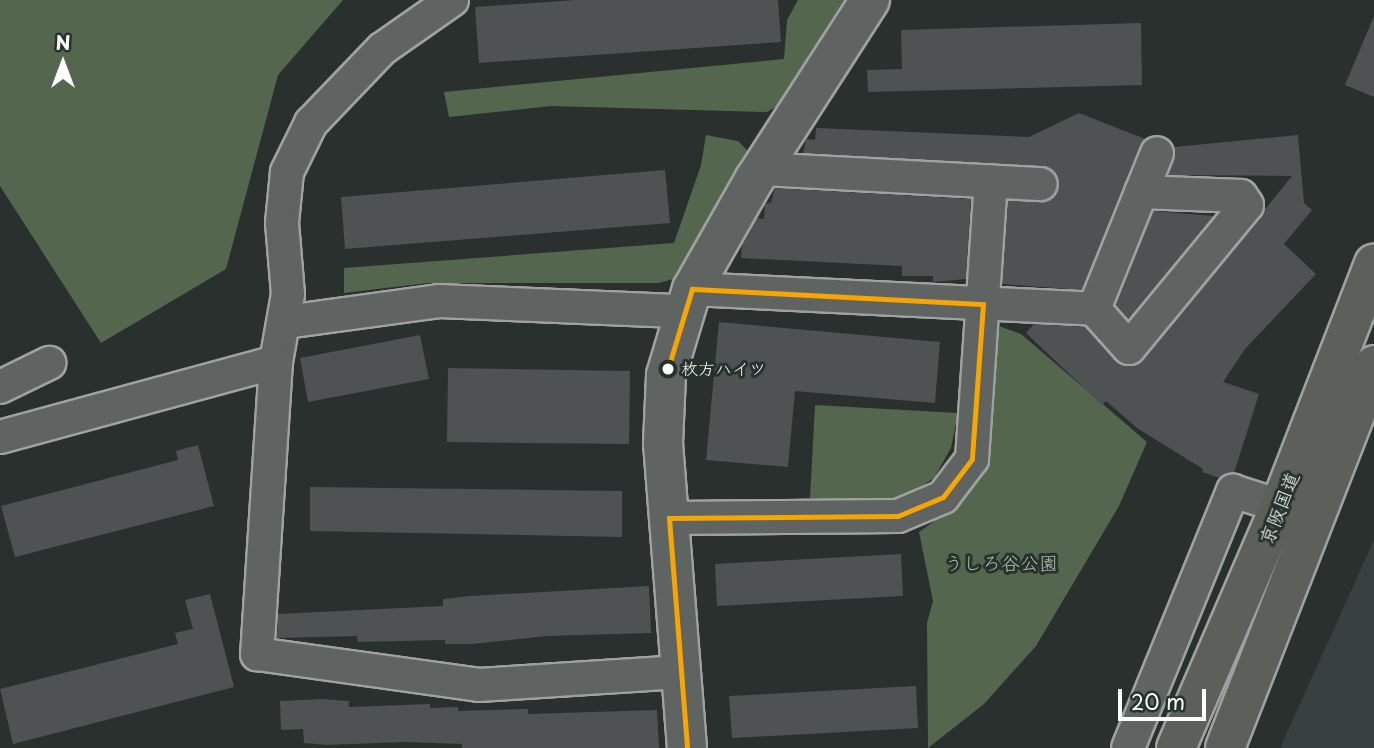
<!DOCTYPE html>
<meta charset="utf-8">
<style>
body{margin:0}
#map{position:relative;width:1374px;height:748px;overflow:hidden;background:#29302d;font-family:"Playpen Sans","Klee One",sans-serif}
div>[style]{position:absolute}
.built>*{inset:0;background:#384040}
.green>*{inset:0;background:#54664d}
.building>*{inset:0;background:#4e5252}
.roads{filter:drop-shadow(2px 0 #9fa2a0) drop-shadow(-2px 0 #9fa2a0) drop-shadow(0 2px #9fa2a0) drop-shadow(0 -2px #9fa2a0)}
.street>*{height:32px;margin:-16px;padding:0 16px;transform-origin:16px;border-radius:16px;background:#5f6362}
.secondary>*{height:38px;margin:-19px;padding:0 19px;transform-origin:19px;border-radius:19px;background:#5f6362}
.highway>*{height:38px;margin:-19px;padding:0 19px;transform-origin:19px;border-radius:19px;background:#5d5f5b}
.bus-1>*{height:5px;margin:-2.5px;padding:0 2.5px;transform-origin:2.5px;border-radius:2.5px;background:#f7a600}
.dots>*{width:19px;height:19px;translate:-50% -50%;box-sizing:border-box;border:4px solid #26332d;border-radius:50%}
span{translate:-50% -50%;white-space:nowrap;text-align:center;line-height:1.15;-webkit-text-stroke:6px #26332d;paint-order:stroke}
.bus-label{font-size:17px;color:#fff}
.left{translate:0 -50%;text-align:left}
.street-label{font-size:19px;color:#fff}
.park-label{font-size:19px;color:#b5beb1}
.north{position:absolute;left:28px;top:28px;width:70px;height:70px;-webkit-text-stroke:5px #26332d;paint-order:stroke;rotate:0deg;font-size:19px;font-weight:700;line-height:28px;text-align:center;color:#fff}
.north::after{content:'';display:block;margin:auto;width:24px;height:32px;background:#fff;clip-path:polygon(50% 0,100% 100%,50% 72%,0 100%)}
.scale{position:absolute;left:1118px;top:689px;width:88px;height:32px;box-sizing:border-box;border:4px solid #fff;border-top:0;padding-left:9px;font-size:21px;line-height:24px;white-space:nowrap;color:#fff;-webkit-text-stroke:5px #26332d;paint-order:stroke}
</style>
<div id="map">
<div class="built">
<div style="clip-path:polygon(1374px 540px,1374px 748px,1280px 748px)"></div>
</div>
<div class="green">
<div style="clip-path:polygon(0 0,343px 0,278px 75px,226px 269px,101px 343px,0 186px)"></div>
<div style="clip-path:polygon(798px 0,844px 0,776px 107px,767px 112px,551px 106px,449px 117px,444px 92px,784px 59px,787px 20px)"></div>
<div style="clip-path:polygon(706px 135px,738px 141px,747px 150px,746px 161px,688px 270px,673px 279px,659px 283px,428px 283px,344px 293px,344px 268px,674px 243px,701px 165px)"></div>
<div style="clip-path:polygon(999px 326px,1021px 334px,1147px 442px,1119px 506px,1036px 646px,984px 704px,928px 748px,927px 623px,933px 601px,919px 532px,951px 509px,985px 463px)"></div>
<div style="clip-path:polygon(815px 405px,958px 413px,951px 448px,934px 478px,904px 498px,810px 498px)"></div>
</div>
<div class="building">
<div style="clip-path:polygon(576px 0,778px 0,781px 42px,479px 63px,475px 7px)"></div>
<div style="clip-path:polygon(1374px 16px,1374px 97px,1345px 85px)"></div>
<div style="clip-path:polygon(1141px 23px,1142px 85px,868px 92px,867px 70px,902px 69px,901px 30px)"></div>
<div style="clip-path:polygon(1079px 113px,1145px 139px,1082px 290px,1002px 284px,1008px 201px,1050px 200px,1059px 184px,1050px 168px,803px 153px,806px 139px,815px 140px,816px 128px,1029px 137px)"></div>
<div style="clip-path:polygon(1298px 135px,1304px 203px,1312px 210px,1284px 244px,1316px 274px,1245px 349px,1223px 382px,1259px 394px,1234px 473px,1220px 478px,1202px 472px,1203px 469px,1137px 428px,1106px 401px,1102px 405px,1026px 333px,1034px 324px,1085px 327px,1123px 365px,1143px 360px,1292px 176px,1168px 175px,1174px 147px)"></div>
<div style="clip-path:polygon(665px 170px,670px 223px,345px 249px,341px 197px)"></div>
<div style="clip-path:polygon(775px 188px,971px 199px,966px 279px,933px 282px,933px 276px,902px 276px,902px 266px,741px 258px,742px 246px,757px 218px,764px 219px,765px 204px,771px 203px)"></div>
<div style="clip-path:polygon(1153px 211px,1214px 216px,1128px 320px,1115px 305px)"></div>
<div style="clip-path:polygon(719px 322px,940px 342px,935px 403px,795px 391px,788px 467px,706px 460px)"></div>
<div style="clip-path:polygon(420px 335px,429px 379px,308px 402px,300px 358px)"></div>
<div style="clip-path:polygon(448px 368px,630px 371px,629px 444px,447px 442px)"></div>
<div style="clip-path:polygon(198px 445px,214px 506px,15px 557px,1px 506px,178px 460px,176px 451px)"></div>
<div style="clip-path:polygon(310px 487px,622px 491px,622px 537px,310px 531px)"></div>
<div style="clip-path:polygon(901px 554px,903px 596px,717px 606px,715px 564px)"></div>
<div style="clip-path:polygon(649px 586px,651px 633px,546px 636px,473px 644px,445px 644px,445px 640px,358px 642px,357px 636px,277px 638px,278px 614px,443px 606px,443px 599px,470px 596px)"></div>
<div style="clip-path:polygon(210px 594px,234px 687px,13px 744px,0 689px,178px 644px,175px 633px,193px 629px,185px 600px)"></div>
<div style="clip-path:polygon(916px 686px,918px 728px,732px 738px,729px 696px)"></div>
<div style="clip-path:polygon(322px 699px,349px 701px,349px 707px,430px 704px,430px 708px,458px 707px,458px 711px,528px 709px,528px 714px,657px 710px,659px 748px,462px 748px,462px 744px,405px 742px,326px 745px,304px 743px,303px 729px,281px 730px,280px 701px)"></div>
</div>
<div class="roads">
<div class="street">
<div style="left:452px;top:0;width:85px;rotate:145deg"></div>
<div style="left:382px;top:49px;width:103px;rotate:133.8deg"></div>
<div style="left:311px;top:123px;width:55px;rotate:116.1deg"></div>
<div style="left:287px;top:172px;width:51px;rotate:95.6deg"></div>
<div style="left:282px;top:223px;width:71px;rotate:85.2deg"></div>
<div style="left:288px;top:294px;width:69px;rotate:100deg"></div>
<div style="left:276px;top:362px;width:293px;rotate:93.7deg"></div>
<div style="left:257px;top:654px;width:224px;rotate:7.9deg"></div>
<div style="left:479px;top:685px;width:202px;rotate:-3.7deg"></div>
<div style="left:761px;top:169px;width:280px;rotate:3.1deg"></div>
<div style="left:692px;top:289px;width:402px;rotate:2.8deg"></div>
<div style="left:1094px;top:309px;width:168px;rotate:-68deg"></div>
<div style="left:1094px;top:309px;width:52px;rotate:48.1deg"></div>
<div style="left:1129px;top:348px;width:185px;rotate:-50.5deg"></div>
<div style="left:1247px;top:205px;width:11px;rotate:-124deg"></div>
<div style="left:1241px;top:196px;width:100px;rotate:-177.7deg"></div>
<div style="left:286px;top:322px;width:154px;rotate:-7.8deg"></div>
<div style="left:439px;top:301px;width:243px;rotate:2.4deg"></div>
<div style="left:0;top:387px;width:55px;rotate:-26.1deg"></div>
<div style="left:0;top:437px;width:286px;rotate:-15.2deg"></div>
<div style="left:669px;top:518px;width:229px;rotate:-0.5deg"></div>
<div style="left:898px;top:516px;width:49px;rotate:-22.9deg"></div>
<div style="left:943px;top:497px;width:48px;rotate:-52.7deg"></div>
<div style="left:972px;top:459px;width:278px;rotate:-86.1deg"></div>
<div style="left:1128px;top:748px;width:278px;rotate:-67.8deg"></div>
<div style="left:1233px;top:491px;width:49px;rotate:17.7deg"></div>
</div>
<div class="secondary">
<div style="left:687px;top:748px;width:305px;rotate:-94.5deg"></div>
<div style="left:663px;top:444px;width:69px;rotate:-87.5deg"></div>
<div style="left:666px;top:375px;width:90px;rotate:-73.2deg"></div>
<div style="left:692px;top:289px;width:125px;rotate:-60.4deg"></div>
<div style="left:754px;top:180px;width:214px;rotate:-57.2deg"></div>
</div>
<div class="highway">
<div style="left:1176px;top:748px;width:263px;rotate:-66.7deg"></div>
<div style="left:1280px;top:506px;width:260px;rotate:-68.8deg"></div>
<div style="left:1225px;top:748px;width:411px;rotate:-68.7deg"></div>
</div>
</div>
<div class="bus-1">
<div style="left:666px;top:375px;width:90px;rotate:-73.2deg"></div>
<div style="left:692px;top:289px;width:291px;rotate:3deg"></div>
<div style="left:983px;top:304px;width:155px;rotate:94.1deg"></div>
<div style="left:972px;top:459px;width:48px;rotate:127.3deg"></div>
<div style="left:943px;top:497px;width:49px;rotate:157.1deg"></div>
<div style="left:898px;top:516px;width:229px;rotate:179.5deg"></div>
<div style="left:669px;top:518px;width:231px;rotate:85.5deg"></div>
</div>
<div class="dots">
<div style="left:668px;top:369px;background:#fff"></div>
</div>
<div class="bus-label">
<span class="left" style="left:681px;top:369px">枚方ハイツ</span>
</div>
<div class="street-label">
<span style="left:1279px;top:508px;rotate:-68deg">京阪国道</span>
</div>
<div class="park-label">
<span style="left:1001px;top:563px">うしろ谷公園</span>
</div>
<div class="north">N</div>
<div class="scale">20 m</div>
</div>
